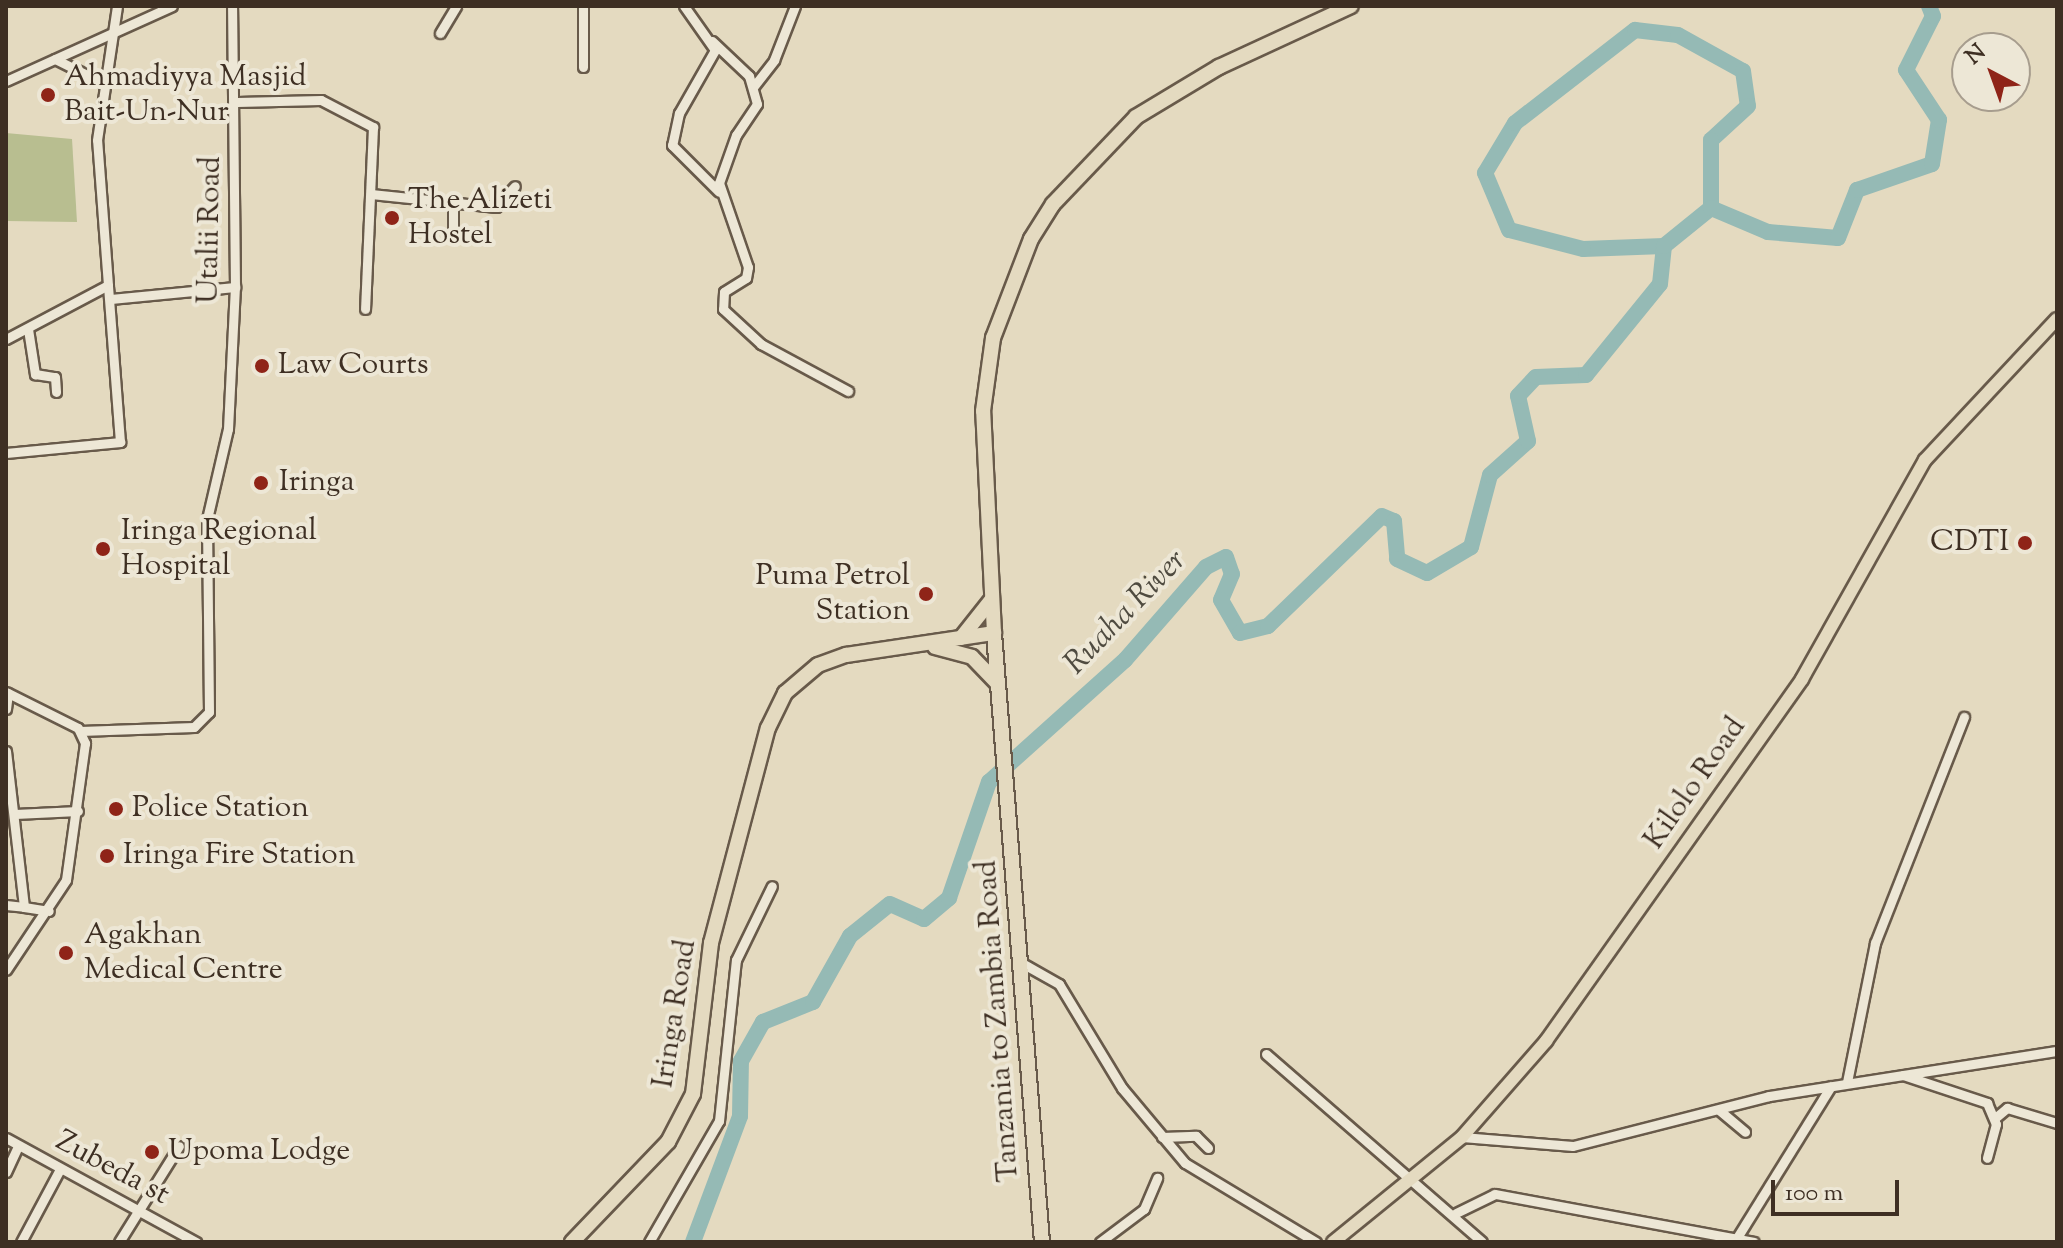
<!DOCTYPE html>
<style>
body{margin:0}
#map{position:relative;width:2063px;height:1248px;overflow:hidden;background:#e4dac0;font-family:"Sorts Mill Goudy",serif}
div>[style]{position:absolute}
.green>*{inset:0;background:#b8be90}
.river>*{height:16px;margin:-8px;padding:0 8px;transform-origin:8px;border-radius:8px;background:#95bab5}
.roads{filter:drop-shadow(2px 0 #685a4a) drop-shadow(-2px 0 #685a4a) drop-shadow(0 2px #685a4a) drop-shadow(0 -2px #685a4a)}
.minor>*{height:9px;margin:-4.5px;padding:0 4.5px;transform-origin:4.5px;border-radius:4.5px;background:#ede7d6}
.major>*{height:12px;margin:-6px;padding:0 6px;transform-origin:6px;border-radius:6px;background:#e4dac0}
.highway>*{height:14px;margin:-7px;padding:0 7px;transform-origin:7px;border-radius:7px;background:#e4dac0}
.dots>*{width:22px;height:22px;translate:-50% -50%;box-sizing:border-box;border:4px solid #ede7d6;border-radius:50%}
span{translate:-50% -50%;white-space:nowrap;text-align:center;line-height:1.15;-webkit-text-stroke:8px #ede7d6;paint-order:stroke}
.poi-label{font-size:30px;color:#3e2f23}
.left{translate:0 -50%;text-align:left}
.right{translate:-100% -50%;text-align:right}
.street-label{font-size:30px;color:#3e2f23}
.water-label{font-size:32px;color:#4f4b40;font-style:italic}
.frame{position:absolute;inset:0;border:8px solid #3e2f23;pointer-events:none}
.north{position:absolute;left:1951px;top:32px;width:80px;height:80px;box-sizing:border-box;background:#ede7d6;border:2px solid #a79d8e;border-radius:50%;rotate:319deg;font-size:22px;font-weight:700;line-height:32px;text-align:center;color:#3e2f23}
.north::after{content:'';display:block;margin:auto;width:28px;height:36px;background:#8f2418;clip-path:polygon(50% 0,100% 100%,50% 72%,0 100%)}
.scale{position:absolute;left:1771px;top:1180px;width:128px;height:36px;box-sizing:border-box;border:4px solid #3e2f23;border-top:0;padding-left:10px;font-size:24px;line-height:28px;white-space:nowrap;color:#3e2f23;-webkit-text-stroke:6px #ede7d6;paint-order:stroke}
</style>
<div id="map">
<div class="green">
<div style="clip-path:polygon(6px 133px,72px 139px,77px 222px,6px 221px)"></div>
</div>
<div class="river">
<div style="left:1664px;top:246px;width:81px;rotate:177.9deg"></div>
<div style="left:1583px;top:249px;width:76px;rotate:-165.6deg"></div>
<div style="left:1509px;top:230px;width:62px;rotate:-112.8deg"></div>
<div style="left:1485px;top:173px;width:58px;rotate:-59deg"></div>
<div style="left:1515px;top:123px;width:152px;rotate:-37.8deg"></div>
<div style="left:1635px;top:30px;width:43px;rotate:6.6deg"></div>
<div style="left:1678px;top:35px;width:74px;rotate:29deg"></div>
<div style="left:1743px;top:71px;width:35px;rotate:82deg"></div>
<div style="left:1748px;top:106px;width:50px;rotate:137.4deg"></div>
<div style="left:1711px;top:140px;width:68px;rotate:90deg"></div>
<div style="left:693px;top:1242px;width:134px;rotate:-69.5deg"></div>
<div style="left:740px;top:1116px;width:55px;rotate:-89deg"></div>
<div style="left:741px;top:1061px;width:45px;rotate:-60.6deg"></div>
<div style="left:763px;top:1022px;width:54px;rotate:-21.8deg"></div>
<div style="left:813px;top:1002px;width:76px;rotate:-60.7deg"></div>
<div style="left:850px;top:936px;width:51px;rotate:-38.7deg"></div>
<div style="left:890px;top:904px;width:37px;rotate:24deg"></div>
<div style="left:924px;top:919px;width:33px;rotate:-40deg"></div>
<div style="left:949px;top:898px;width:123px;rotate:-71deg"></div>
<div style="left:989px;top:782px;width:183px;rotate:-41.9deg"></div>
<div style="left:1125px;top:660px;width:123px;rotate:-48.9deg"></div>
<div style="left:1206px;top:567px;width:22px;rotate:-27deg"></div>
<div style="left:1226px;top:557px;width:18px;rotate:71deg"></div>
<div style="left:1232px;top:574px;width:28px;rotate:113deg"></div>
<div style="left:1221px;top:600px;width:38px;rotate:60deg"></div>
<div style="left:1240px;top:633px;width:29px;rotate:-14deg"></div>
<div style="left:1268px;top:626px;width:158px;rotate:-44deg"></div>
<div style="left:1382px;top:516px;width:13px;rotate:23deg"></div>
<div style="left:1394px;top:521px;width:38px;rotate:85deg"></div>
<div style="left:1397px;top:559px;width:33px;rotate:25deg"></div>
<div style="left:1427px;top:573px;width:51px;rotate:-30.6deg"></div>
<div style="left:1471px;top:547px;width:74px;rotate:-75.2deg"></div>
<div style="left:1490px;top:475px;width:51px;rotate:-41.8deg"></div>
<div style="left:1528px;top:441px;width:46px;rotate:-102.5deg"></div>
<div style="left:1518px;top:396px;width:26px;rotate:-47deg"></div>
<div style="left:1536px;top:377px;width:50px;rotate:-2.3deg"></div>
<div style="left:1586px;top:375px;width:117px;rotate:-50.9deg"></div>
<div style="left:1660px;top:284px;width:38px;rotate:-84deg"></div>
<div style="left:1664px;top:246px;width:60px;rotate:-39deg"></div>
<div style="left:1711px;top:208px;width:62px;rotate:22.8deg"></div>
<div style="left:1768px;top:232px;width:70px;rotate:4.9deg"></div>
<div style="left:1838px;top:238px;width:52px;rotate:-68.4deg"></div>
<div style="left:1857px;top:190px;width:79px;rotate:-19.1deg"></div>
<div style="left:1932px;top:164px;width:45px;rotate:-81deg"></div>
<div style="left:1939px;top:120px;width:60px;rotate:-123.4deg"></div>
<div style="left:1906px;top:70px;width:60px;rotate:-63.4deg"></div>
<div style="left:1933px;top:16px;width:11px;rotate:-112deg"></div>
</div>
<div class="roads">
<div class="minor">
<div style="left:583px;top:6px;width:61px;rotate:90deg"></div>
<div style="left:684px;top:6px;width:54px;rotate:54.8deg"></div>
<div style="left:715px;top:50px;width:73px;rotate:119.7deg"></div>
<div style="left:679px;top:113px;width:33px;rotate:102deg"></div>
<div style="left:672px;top:145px;width:66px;rotate:45deg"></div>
<div style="left:440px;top:33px;width:31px;rotate:-59deg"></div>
<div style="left:712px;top:41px;width:51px;rotate:43.4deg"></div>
<div style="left:749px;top:76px;width:29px;rotate:74deg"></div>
<div style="left:757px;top:104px;width:37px;rotate:124deg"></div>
<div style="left:736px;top:135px;width:51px;rotate:109.5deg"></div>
<div style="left:719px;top:183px;width:89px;rotate:71deg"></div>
<div style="left:748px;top:267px;width:11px;rotate:100deg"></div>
<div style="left:746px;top:278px;width:26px;rotate:148deg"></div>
<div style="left:724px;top:292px;width:17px;rotate:93deg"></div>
<div style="left:723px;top:309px;width:52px;rotate:42.6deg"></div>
<div style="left:761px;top:344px;width:99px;rotate:28.4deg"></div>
<div style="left:55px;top:59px;width:51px;rotate:26.6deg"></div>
<div style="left:6px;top:81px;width:182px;rotate:-24.3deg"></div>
<div style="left:754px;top:86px;width:33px;rotate:-52deg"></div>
<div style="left:774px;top:60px;width:58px;rotate:-68.7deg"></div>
<div style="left:237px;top:102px;width:84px;rotate:-1.4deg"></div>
<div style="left:321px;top:100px;width:59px;rotate:27.4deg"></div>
<div style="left:373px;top:127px;width:182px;rotate:92.5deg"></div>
<div style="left:371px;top:194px;width:126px;rotate:5.9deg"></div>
<div style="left:496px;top:207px;width:28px;rotate:-48deg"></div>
<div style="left:453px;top:203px;width:35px;rotate:90deg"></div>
<div style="left:110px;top:299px;width:126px;rotate:-5.5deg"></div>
<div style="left:28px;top:329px;width:46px;rotate:81.2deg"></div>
<div style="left:35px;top:374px;width:20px;rotate:9deg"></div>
<div style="left:55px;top:377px;width:15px;rotate:86deg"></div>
<div style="left:6px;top:339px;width:115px;rotate:-27.9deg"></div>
<div style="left:108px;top:285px;width:145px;rotate:-94.3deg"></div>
<div style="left:97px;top:140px;width:135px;rotate:-81.5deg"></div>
<div style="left:6px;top:453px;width:115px;rotate:-5.5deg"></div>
<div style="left:120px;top:442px;width:157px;rotate:-94.4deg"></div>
<div style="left:6px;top:692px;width:80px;rotate:26.6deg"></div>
<div style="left:78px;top:728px;width:17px;rotate:65deg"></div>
<div style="left:85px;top:743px;width:138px;rotate:97.9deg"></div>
<div style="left:66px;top:880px;width:108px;rotate:123.7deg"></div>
<div style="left:6px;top:709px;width:16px;rotate:-83deg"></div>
<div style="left:80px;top:731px;width:114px;rotate:-2deg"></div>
<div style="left:194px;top:727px;width:21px;rotate:-45deg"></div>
<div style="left:209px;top:712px;width:193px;rotate:-90.6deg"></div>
<div style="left:207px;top:519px;width:92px;rotate:-76.9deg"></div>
<div style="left:228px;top:429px;width:142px;rotate:-87.2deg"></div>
<div style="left:235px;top:287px;width:281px;rotate:-90.6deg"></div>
<div style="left:6px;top:751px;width:157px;rotate:83.4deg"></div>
<div style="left:24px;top:907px;width:25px;rotate:9deg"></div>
<div style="left:15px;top:814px;width:63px;rotate:-2.7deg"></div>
<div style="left:6px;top:905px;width:18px;rotate:6deg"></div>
<div style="left:1020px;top:962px;width:45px;rotate:29.4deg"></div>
<div style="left:1059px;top:984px;width:122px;rotate:58.8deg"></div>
<div style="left:1122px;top:1088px;width:98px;rotate:50deg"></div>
<div style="left:1185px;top:1163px;width:153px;rotate:31.1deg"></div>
<div style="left:1266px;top:1054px;width:286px;rotate:41deg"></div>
<div style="left:1903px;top:1075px;width:89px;rotate:18.4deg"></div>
<div style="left:1987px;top:1103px;width:23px;rotate:67deg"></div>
<div style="left:1996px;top:1124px;width:35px;rotate:105deg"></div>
<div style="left:1847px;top:1082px;width:142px;rotate:-78.6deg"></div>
<div style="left:1875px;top:943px;width:243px;rotate:-68.5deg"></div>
<div style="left:1719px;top:1110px;width:34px;rotate:40deg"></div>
<div style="left:1995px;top:1118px;width:16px;rotate:-40deg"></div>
<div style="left:2007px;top:1108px;width:52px;rotate:16.7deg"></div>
<div style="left:1162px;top:1137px;width:34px;rotate:-2deg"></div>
<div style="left:1196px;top:1136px;width:17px;rotate:45deg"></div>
<div style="left:1462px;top:1137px;width:111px;rotate:4.6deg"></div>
<div style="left:1573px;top:1146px;width:202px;rotate:-14.3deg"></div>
<div style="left:1769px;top:1096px;width:291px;rotate:-8.9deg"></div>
<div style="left:6px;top:1138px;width:217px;rotate:28.7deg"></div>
<div style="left:6px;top:1172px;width:29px;rotate:-65deg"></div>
<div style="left:1456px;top:1213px;width:43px;rotate:-26deg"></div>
<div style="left:1495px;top:1194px;width:263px;rotate:10.5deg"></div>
<div style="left:1738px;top:1236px;width:176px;rotate:-58.2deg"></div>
<div style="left:21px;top:1242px;width:83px;rotate:-61.9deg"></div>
<div style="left:119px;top:1242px;width:113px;rotate:-58deg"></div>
<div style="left:649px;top:1242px;width:140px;rotate:-60deg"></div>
<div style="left:719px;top:1121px;width:162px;rotate:-84deg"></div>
<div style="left:736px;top:960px;width:82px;rotate:-64.1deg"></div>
<div style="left:1100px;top:1242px;width:55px;rotate:-36.9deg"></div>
<div style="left:1144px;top:1209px;width:34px;rotate:-67deg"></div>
</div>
<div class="major">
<div style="left:1333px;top:1242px;width:166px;rotate:-39.1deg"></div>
<div style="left:1462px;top:1137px;width:128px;rotate:-48.8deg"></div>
<div style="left:1546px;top:1041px;width:443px;rotate:-54.7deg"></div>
<div style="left:1802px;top:679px;width:251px;rotate:-60.7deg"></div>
<div style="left:1925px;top:460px;width:193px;rotate:-46.9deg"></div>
</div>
<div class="highway">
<div style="left:961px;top:638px;width:50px;rotate:-51.5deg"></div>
<div style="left:935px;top:647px;width:38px;rotate:15deg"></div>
<div style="left:972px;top:657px;width:36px;rotate:46deg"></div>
<div style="left:572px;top:1242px;width:139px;rotate:-46.2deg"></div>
<div style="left:668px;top:1142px;width:54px;rotate:-62.5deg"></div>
<div style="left:693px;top:1094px;width:152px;rotate:-83.2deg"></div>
<div style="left:711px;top:943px;width:222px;rotate:-75.2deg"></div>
<div style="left:768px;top:728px;width:39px;rotate:-64deg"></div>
<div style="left:785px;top:693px;width:43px;rotate:-40.3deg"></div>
<div style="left:818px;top:665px;width:30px;rotate:-20deg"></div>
<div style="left:846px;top:655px;width:150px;rotate:-8.5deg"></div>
<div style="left:1042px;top:1242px;width:611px;rotate:-94.51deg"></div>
<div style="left:994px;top:633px;width:222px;rotate:-92.8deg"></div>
<div style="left:983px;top:411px;width:74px;rotate:-82.2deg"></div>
<div style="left:993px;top:338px;width:106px;rotate:-69deg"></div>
<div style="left:1031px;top:239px;width:41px;rotate:-57.8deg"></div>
<div style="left:1053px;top:204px;width:120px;rotate:-46.3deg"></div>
<div style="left:1136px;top:117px;width:97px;rotate:-31.1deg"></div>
<div style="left:1219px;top:67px;width:145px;rotate:-24.8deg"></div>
</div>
</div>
<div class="dots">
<div style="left:48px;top:95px;background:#8f2418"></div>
<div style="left:392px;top:218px;background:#8f2418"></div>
<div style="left:262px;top:366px;background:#8f2418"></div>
<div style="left:261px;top:483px;background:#8f2418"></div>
<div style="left:2025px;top:543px;background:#8f2418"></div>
<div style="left:103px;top:549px;background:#8f2418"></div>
<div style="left:926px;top:594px;background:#8f2418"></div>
<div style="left:116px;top:809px;background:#8f2418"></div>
<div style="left:107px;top:856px;background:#8f2418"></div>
<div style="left:66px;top:953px;background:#8f2418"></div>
<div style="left:152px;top:1152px;background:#8f2418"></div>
</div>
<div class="poi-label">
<span class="left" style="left:64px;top:95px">Ahmadiyya Masjid<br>Bait-Un-Nur</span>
<span class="left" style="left:408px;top:218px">The Alizeti<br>Hostel</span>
<span class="left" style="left:278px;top:366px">Law Courts</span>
<span class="left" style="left:279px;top:483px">Iringa</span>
<span class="left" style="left:121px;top:549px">Iringa Regional<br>Hospital</span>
<span class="right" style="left:2009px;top:543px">CDTI</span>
<span class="right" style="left:910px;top:594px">Puma Petrol<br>Station</span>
<span class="left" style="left:132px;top:809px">Police Station</span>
<span class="left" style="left:123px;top:856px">Iringa Fire Station</span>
<span class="left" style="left:84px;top:953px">Agakhan<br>Medical Centre</span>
<span class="left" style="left:168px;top:1152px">Upoma Lodge</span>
</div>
<div class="street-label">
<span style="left:211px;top:230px;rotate:-89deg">Utalii Road</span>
<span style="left:1696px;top:784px;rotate:-55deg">Kilolo Road</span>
<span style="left:676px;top:1014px;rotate:-81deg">Iringa Road</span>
<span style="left:999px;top:1021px;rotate:-94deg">Tanzania to Zambia Road</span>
<span style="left:112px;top:1169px;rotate:28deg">Zubeda st</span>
</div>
<div class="water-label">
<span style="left:1126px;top:613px;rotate:-46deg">Ruaha River</span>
</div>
<div class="frame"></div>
<div class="north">N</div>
<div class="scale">100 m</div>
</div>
